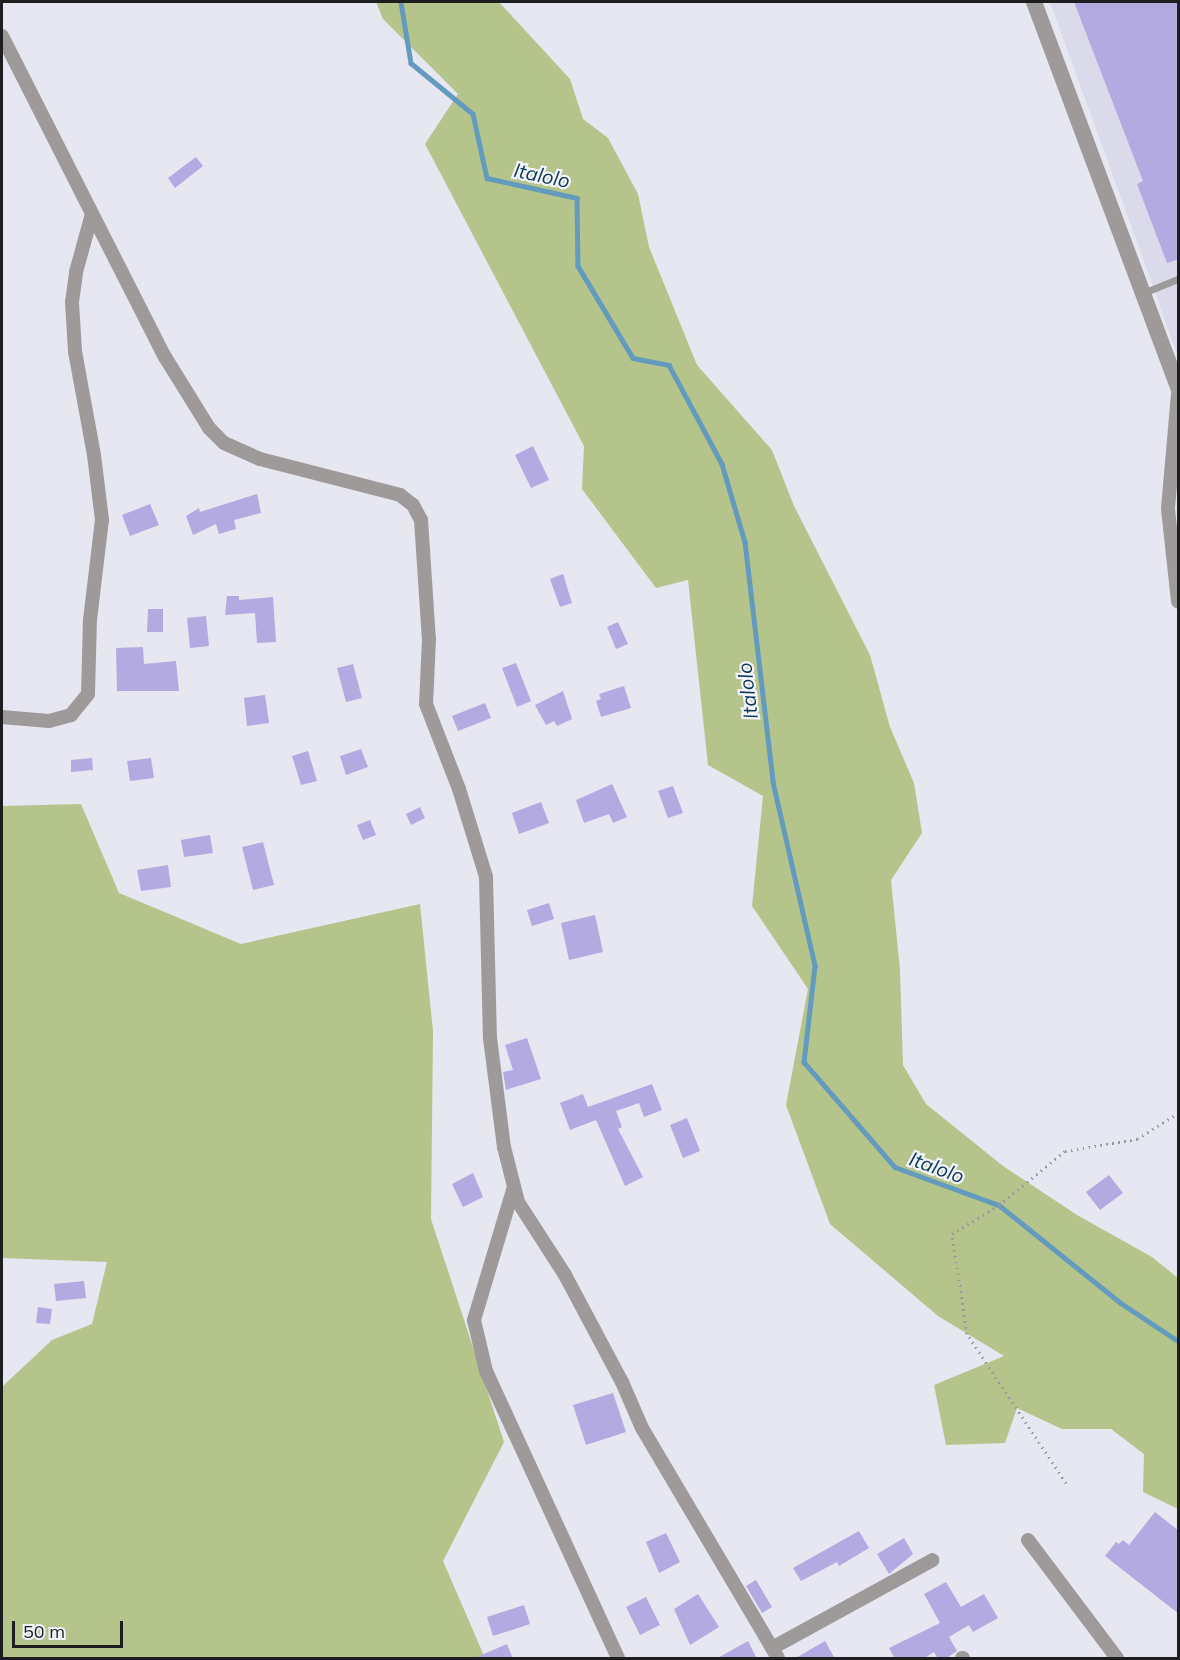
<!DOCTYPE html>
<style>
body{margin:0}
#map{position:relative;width:1180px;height:1660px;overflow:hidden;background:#e6e7f0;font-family:Mulish,sans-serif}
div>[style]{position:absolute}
.built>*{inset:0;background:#dadaeb}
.green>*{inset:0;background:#b5c48b}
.stream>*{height:4.5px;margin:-2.25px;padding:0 2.25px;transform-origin:2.25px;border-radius:2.25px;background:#639bbf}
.building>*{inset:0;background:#b3aae1}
.path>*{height:3px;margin-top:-1.5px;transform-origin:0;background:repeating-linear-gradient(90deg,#98989f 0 1.5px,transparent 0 6px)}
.service>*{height:7px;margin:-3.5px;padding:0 3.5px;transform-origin:3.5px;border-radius:3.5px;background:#9f9a9a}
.minor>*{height:14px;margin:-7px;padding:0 7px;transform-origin:7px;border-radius:7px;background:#9f9a9a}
.tertiary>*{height:16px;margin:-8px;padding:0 8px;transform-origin:8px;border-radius:8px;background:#9f9a9a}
span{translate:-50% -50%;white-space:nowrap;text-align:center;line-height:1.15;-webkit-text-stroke:4.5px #f4f4fd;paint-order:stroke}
.water-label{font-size:20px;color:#0a3a53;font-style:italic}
.frame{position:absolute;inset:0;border:3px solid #1e1e21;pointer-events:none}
.scale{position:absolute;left:12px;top:1621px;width:111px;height:27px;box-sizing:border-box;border:3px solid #1e1e21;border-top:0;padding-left:8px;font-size:18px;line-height:21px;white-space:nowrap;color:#1e1e21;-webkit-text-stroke:4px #f4f4fd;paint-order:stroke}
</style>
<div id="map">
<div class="built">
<div style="clip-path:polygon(1050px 2px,1178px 2px,1178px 357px,1149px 275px)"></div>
</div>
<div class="green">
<div style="clip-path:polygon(376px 2px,499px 2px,570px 79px,583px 119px,608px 138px,638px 194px,649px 247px,697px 365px,772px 450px,794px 506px,870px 655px,890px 727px,914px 783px,922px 833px,891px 880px,900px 970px,903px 1065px,926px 1104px,1003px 1166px,1077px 1215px,1152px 1257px,1178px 1278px,1178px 1509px,1143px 1492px,1144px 1454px,1111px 1429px,1062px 1429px,1017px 1408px,1005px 1443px,946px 1445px,934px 1385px,1004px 1356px,938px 1316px,830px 1224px,786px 1105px,808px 989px,752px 906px,763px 796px,708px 765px,688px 580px,656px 588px,582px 489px,584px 446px,425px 144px,458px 94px,383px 19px)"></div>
<div style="clip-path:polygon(81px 804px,119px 893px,241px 944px,420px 904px,433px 1031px,431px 1219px,504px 1442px,443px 1561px,485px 1658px,2px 1658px,2px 1387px,52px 1340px,92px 1324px,107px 1262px,2px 1258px,2px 806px)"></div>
</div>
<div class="stream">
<div style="left:401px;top:2px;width:62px;rotate:80.7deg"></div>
<div style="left:411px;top:63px;width:80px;rotate:39.4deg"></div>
<div style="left:473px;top:114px;width:66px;rotate:77.7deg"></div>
<div style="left:487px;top:178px;width:92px;rotate:12.5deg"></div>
<div style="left:577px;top:198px;width:68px;rotate:89.2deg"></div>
<div style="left:578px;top:266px;width:107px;rotate:59.1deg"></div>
<div style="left:633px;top:358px;width:37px;rotate:11deg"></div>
<div style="left:669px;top:365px;width:112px;rotate:61.8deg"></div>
<div style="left:722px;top:464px;width:81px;rotate:73.6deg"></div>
<div style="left:745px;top:542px;width:242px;rotate:83.3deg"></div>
<div style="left:773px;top:782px;width:189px;rotate:77.1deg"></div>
<div style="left:815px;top:966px;width:97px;rotate:96.5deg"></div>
<div style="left:804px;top:1062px;width:139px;rotate:49.1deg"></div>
<div style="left:895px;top:1167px;width:111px;rotate:20.1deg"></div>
<div style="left:999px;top:1205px;width:156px;rotate:38.8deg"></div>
<div style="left:1121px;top:1303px;width:69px;rotate:33.7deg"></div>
</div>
<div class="building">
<div style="clip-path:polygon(1074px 2px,1179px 2px,1179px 259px,1167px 263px,1137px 184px,1143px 181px)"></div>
<div style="clip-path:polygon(196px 157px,203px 166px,175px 188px,168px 178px)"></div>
<div style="clip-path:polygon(533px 446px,549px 480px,531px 488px,515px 455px)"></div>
<div style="clip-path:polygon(257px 494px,261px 513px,234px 520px,236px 529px,219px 534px,216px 524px,193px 535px,186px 516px,199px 508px,200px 512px)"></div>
<div style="clip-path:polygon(150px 504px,159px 525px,130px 536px,122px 515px)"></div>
<div style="clip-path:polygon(563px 574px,572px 603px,560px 607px,550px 579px)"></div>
<div style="clip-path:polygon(227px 596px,239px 596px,239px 600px,273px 597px,276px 642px,257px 643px,255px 613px,225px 615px)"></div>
<div style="clip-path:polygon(148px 609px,163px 609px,163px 632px,147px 632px)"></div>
<div style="clip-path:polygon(206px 616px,209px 646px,190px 648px,187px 618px)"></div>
<div style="clip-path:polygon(618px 622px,628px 644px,616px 649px,607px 627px)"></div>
<div style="clip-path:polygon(143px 647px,144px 664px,176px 661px,179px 691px,117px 691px,116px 648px)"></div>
<div style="clip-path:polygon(516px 663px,531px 701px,517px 707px,502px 668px)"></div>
<div style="clip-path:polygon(353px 664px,362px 698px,346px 702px,337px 668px)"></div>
<div style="clip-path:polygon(624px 686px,631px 708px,601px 717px,596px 701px,601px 699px,599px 694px)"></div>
<div style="clip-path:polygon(563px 691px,572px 719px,557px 726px,554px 721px,546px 725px,535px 705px)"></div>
<div style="clip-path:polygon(265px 695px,269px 723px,247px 726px,244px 698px)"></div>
<div style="clip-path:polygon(485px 703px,491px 718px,458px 731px,452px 716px)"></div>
<div style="clip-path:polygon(361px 749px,368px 767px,346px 775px,340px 756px)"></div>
<div style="clip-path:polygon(308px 751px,317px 781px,301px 785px,292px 756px)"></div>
<div style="clip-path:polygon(92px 758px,93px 770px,71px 772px,71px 760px)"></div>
<div style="clip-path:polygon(151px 758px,154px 778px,130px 781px,127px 761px)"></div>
<div style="clip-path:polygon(612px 784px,627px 817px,613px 823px,609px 814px,584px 823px,576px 800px)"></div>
<div style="clip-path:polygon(673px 786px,683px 813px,668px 818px,658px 791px)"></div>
<div style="clip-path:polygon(541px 802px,549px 823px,519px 834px,512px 813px)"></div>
<div style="clip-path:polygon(420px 807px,425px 818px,411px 825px,406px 814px)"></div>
<div style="clip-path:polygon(370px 820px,376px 835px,363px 840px,357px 825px)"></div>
<div style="clip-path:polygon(210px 835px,213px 853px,184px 857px,181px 840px)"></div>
<div style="clip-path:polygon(263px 842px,274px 885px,253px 890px,242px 847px)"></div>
<div style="clip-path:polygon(168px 865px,171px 887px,141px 891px,137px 870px)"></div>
<div style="clip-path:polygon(549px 903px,554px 919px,532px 926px,527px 910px)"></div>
<div style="clip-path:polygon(595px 915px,603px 952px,569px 960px,561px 923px)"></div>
<div style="clip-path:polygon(527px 1038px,541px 1079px,506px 1090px,503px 1072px,513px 1070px,505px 1045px)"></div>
<div style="clip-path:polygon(652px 1084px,662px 1110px,644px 1117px,639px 1103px,616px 1111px,622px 1127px,618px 1129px,643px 1177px,625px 1186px,596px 1120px,570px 1130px,560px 1103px,583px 1094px,588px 1107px)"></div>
<div style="clip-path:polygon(687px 1118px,700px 1151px,683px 1158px,670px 1125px)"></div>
<div style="clip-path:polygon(473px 1173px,483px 1197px,463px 1207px,452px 1184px)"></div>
<div style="clip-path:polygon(1109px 1175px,1123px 1193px,1100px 1210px,1086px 1192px)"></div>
<div style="clip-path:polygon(84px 1281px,86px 1298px,56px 1301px,54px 1284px)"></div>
<div style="clip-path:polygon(38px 1307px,52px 1309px,50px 1324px,36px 1323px)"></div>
<div style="clip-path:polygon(613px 1393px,626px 1432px,586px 1445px,573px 1405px)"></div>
<div style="clip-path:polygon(1155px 1512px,1179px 1531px,1179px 1614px,1105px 1556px,1116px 1542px,1119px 1544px,1123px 1540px,1129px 1545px)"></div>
<div style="clip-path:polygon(859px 1531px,869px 1548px,839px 1566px,837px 1562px,801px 1581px,793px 1568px)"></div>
<div style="clip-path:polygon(666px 1533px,680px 1562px,659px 1573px,646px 1542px)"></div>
<div style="clip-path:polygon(904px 1538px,913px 1554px,889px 1574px,877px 1554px)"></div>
<div style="clip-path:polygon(756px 1580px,772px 1607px,762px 1613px,746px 1586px)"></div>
<div style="clip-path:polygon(946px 1582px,961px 1607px,984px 1594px,998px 1618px,973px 1632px,969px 1625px,949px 1637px,957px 1651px,945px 1659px,938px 1659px,934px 1652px,923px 1659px,895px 1659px,889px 1648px,940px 1623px,924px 1594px)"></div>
<div style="clip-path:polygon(698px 1594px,719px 1627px,690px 1645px,674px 1609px)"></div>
<div style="clip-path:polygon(646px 1597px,660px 1625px,640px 1635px,626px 1607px)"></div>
<div style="clip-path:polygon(524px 1605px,530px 1624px,493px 1636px,487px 1617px)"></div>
<div style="clip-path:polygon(748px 1641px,757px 1659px,716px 1659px)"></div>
<div style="clip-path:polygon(825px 1641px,835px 1659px,794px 1659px)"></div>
<div style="clip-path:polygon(507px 1644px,513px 1659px,472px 1659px)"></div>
</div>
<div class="path">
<div style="left:1066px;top:1483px;width:179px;rotate:-123.6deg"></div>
<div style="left:967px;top:1334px;width:101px;rotate:-98.5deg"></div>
<div style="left:952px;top:1234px;width:55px;rotate:-31.7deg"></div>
<div style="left:999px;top:1205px;width:85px;rotate:-39.3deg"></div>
<div style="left:1065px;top:1151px;width:73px;rotate:-9.5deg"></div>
<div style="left:1137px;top:1139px;width:49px;rotate:-32.4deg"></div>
</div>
<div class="service">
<div style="left:1143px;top:293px;width:38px;rotate:-22deg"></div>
</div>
<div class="minor">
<div style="left:2px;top:36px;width:360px;rotate:63.1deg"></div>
<div style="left:165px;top:357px;width:84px;rotate:58.2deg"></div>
<div style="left:209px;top:428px;width:21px;rotate:45deg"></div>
<div style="left:224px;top:443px;width:39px;rotate:24deg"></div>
<div style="left:260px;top:459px;width:145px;rotate:14.4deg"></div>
<div style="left:400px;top:495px;width:16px;rotate:38deg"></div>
<div style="left:413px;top:505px;width:17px;rotate:62deg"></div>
<div style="left:421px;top:520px;width:119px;rotate:86.2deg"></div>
<div style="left:429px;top:639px;width:65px;rotate:92.6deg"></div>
<div style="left:426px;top:704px;width:91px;rotate:68.8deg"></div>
<div style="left:459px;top:789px;width:92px;rotate:72.9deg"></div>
<div style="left:486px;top:877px;width:161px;rotate:88.6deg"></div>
<div style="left:490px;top:1038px;width:110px;rotate:82.7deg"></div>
<div style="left:504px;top:1147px;width:57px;rotate:75.7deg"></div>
<div style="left:518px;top:1202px;width:87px;rotate:57.2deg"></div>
<div style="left:565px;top:1275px;width:121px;rotate:62deg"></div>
<div style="left:622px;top:1382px;width:50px;rotate:66.5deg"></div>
<div style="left:642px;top:1428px;width:267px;rotate:59.4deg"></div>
<div style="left:1178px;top:394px;width:115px;rotate:95deg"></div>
<div style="left:1168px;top:509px;width:93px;rotate:83.8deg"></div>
<div style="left:2px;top:717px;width:47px;rotate:4.9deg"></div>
<div style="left:49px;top:721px;width:23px;rotate:-15deg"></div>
<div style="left:71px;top:715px;width:27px;rotate:-51deg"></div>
<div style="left:88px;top:694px;width:74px;rotate:-88.5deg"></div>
<div style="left:90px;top:620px;width:101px;rotate:-83.2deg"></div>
<div style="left:102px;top:520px;width:65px;rotate:-97deg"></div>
<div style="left:94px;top:455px;width:106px;rotate:-100.4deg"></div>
<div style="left:75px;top:351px;width:49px;rotate:-93.5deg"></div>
<div style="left:72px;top:302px;width:30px;rotate:-82deg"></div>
<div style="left:76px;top:272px;width:60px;rotate:-74.6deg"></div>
<div style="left:513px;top:1190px;width:136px;rotate:106.7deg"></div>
<div style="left:474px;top:1320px;width:52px;rotate:76.8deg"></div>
<div style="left:486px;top:1371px;width:316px;rotate:65.3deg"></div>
<div style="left:1028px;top:1540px;width:148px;rotate:53deg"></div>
<div style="left:772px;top:1648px;width:183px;rotate:-28.7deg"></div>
<div style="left:962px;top:1658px;width:1px"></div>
</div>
<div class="tertiary">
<div style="left:1034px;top:2px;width:411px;rotate:69.5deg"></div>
</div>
<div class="water-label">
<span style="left:542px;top:175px;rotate:12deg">Italolo</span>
<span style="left:747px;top:691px;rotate:-97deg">Italolo</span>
<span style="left:937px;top:1167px;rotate:20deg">Italolo</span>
</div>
<div class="frame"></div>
<div class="scale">50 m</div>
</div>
